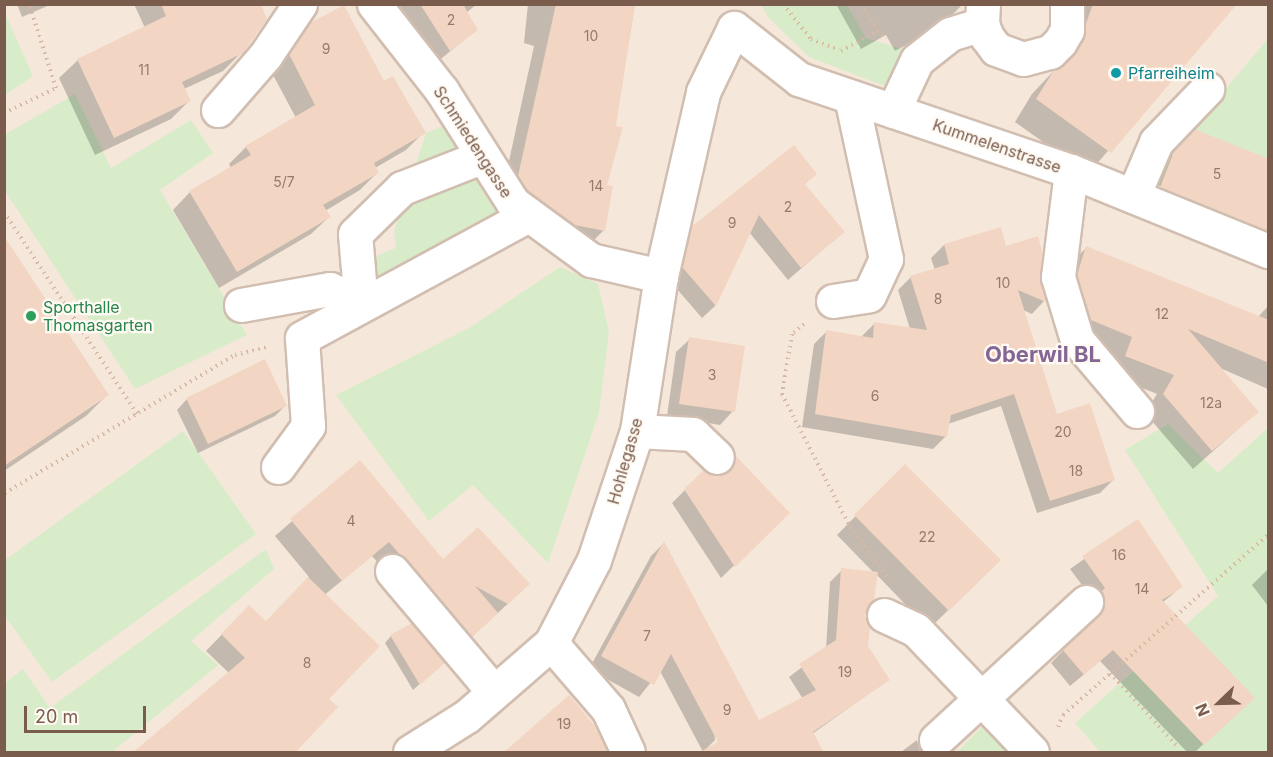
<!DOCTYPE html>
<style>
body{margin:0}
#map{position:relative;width:1273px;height:757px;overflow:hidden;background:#fdf6ec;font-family:Inter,sans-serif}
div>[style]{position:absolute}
.residential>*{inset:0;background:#f5e8da}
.green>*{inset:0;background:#d8ecc9}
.shadow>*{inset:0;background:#0003}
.building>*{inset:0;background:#f3d5c3}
.path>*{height:4px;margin-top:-2px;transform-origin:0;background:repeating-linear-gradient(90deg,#d9b8a5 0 1.5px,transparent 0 6px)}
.roads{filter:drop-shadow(2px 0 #d1beb0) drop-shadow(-2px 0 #d1beb0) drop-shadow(0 2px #d1beb0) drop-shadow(0 -2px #d1beb0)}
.minor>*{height:33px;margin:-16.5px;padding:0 16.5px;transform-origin:16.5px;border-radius:16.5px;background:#fff}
.dots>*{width:16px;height:16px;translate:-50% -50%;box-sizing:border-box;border:3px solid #fffaf3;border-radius:50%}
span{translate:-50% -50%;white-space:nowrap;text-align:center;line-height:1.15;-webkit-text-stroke:4.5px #fffaf3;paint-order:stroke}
.number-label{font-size:14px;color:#987a6a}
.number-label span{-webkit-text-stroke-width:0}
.culture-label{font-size:16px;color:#0d838f}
.left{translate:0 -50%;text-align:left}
.street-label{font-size:16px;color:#7a5c4d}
.leisure-label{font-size:16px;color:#27864d}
.district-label{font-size:22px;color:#846695;font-weight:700}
.frame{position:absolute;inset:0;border:6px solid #7a5c4d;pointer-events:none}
.north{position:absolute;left:1189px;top:673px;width:60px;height:60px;-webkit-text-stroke:4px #fffaf3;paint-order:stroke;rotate:247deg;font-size:16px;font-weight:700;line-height:24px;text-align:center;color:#7a5c4d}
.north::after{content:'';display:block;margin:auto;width:21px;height:27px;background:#7a5c4d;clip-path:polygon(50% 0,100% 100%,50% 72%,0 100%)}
.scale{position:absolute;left:24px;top:706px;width:122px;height:27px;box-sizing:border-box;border:3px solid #7a5c4d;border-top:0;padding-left:8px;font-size:18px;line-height:21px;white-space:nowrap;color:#7a5c4d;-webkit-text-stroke:4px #fffaf3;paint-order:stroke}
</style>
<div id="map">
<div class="residential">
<div style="clip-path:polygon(5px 5px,1268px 5px,1268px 752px,5px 752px)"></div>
</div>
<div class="green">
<div style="clip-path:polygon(761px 5px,847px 5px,866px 38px,902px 49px,887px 87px,809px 57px,768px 17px)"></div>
<div style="clip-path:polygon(5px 13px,33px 76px,5px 95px,4px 95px)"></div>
<div style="clip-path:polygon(1268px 39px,1268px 239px,1147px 189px,1165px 147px,1217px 99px)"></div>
<div style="clip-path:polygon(75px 94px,111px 168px,191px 120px,213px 153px,160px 190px,247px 335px,135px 389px,5px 191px,4px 135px)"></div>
<div style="clip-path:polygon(451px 123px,510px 214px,367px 284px,364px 261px,396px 248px,394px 231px,426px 133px)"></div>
<div style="clip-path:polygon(560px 267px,598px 284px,609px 332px,599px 413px,548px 563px,473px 485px,429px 521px,336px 395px,469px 328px)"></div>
<div style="clip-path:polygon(1168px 424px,1218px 473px,1268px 428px,1268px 752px,1100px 752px,1075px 723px,1218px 596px,1125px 450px)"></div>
<div style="clip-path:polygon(183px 431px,256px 534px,52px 682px,5px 616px,5px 560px)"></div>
<div style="clip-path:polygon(266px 549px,274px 569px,191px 641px,218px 665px,112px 752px,5px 752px,5px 683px,23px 669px,50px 708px)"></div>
<div style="clip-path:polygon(982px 727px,1007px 752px,957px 752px)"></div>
</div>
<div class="shadow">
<div style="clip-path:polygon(17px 4px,52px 4px,22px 17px)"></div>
<div style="clip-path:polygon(134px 4px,259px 4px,242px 52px,223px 71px,184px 89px,189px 101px,171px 119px,95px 155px,59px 78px,78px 60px,145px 28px)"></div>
<div style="clip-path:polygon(399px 4px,477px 4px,466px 13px,476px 30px,436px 63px)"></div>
<div style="clip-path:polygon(528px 4px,635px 4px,605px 186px,611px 187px,603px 231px,586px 248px,502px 193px,534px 46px,524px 43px)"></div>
<div style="clip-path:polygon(836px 4px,962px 5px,940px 27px,895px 51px,886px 35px,861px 49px)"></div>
<div style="clip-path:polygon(1058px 4px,1235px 4px,1088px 174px,1015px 122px,1032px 94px,1062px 62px)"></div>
<div style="clip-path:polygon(311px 24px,384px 83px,424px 132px,406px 150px,375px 168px,377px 173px,360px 190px,325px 211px,329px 217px,311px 234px,219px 288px,173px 210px,190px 192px,231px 168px,229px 164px,246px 147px,296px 118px,272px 73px)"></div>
<div style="clip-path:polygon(1195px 131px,1268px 229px,1158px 185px,1169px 158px)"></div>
<div style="clip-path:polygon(815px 174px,804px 185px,843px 232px,788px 280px,749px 232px,715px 306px,702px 318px,670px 281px,679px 242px,692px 228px)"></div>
<div style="clip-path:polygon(1157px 187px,1268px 233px,1268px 237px,1155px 194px)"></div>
<div style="clip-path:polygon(4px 239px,107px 395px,86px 416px,4px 471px)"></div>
<div style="clip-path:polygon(944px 245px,1005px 247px,1038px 282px,1044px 301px,1032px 314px,1023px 310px,1056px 416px,1113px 480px,1100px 493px,1037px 513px,1001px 406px,948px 424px,946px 436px,933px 449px,802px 427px,814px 344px,827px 331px,861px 337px,875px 323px,910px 329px,898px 290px,911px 277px,935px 270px,931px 258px)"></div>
<div style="clip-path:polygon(1086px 248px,1258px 317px,1268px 306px,1268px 389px,1220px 368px,1257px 412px,1193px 469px,1145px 413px,1157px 394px,1108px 374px,1115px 356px,1072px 338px,1068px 266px)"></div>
<div style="clip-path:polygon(690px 339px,733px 411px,720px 425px,667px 416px,676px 352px)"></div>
<div style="clip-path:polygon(187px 399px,285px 406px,275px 416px,198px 453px,177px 410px)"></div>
<div style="clip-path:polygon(735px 457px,788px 513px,721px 578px,672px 503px,685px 490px,721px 475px)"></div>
<div style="clip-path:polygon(360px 462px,443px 561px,512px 600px,455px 652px,372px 556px,229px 673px,206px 651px,233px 623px,265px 623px,309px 577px,275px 536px)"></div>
<div style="clip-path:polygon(905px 466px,999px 560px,929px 629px,876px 574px,864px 616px,866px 646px,888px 680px,812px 734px,748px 752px,803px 699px,789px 677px,826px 649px,830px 582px,842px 570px,874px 573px,837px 535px)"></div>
<div style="clip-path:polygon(1138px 521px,1181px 587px,1162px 603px,1240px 710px,1195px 752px,1187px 752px,1100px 661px,1070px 686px,1051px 663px,1092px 621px,1089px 605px,1094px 601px,1070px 569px)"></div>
<div style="clip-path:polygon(664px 543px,704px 619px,715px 740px,703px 752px,660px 671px,639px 697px,589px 669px,651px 556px)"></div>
<div style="clip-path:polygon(1268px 569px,1268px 606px,1252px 585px)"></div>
<div style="clip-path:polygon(391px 636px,436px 669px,413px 690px,385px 643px)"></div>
<div style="clip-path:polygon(917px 740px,920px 752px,901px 752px)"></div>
</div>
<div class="building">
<div style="clip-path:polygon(161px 4px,261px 4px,267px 19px,243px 53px,182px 82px,191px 101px,114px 138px,77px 59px,166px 16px)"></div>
<div style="clip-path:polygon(420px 4px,463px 4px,478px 30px,450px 51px)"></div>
<div style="clip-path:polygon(556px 4px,635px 4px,616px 126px,623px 127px,607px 185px,613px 186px,605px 231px,575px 225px,527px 190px,518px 176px)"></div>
<div style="clip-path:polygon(1093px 4px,1237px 4px,1111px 153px,1036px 99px,1054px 70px,1076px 51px)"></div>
<div style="clip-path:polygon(344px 5px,384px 81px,393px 76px,426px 133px,374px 163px,379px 173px,323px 205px,331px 217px,237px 272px,189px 191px,251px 155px,245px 146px,315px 105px,289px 54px,310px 23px)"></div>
<div style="clip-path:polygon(1194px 129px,1269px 159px,1269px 231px,1160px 187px,1175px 149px)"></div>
<div style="clip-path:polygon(794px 145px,817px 174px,805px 184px,845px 232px,801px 268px,759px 215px,716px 306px,682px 267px,691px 227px)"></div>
<div style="clip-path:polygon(1001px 227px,1006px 246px,1038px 236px,1042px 251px,1040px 282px,1046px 302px,1018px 290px,1057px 414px,1090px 403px,1115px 480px,1050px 501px,1014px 394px,951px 415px,947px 437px,815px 414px,826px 330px,873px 338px,874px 322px,927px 330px,910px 276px,949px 264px,944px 244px)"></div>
<div style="clip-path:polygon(4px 236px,109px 395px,4px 466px)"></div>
<div style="clip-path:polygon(1086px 246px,1269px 320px,1269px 363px,1188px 329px,1259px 412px,1212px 451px,1163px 394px,1174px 375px,1125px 356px,1132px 337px,1091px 320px,1077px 275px)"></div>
<div style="clip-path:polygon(689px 337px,745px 346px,735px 412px,679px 404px)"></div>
<div style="clip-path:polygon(265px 359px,287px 406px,208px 444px,186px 398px)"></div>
<div style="clip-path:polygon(735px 455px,790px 513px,735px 567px,684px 489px,704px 470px,713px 475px,730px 470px)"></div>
<div style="clip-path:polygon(360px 460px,443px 559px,478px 527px,530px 584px,508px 604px,475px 586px,498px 613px,472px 637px,389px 542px,342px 581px,290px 519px)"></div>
<div style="clip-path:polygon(905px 464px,1001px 560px,949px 611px,854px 515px)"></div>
<div style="clip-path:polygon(1138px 519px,1183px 587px,1162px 600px,1255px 698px,1204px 745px,1113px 650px,1084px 675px,1062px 649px,1104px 607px,1101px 592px,1105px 588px,1082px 556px)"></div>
<div style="clip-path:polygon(664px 541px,759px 720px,816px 690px,799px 664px,836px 640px,841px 568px,878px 572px,874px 599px,865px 616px,870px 627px,868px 646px,890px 680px,813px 732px,824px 753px,698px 753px,718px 742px,671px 654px,654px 685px,601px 656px)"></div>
<div style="clip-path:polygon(308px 577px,380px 646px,329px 699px,338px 707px,295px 753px,132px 753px,245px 658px,221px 634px,249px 605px,266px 621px)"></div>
<div style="clip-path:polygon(412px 623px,445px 663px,420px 685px,390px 635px)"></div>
<div style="clip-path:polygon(569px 695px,595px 726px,608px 753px,503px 753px)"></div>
</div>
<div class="path">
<div style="left:783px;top:4px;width:45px;rotate:51.3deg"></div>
<div style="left:811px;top:39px;width:30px;rotate:21deg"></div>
<div style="left:861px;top:4px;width:31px;rotate:59deg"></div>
<div style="left:841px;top:51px;width:41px;rotate:-29.1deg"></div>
<div style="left:877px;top:31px;width:12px;rotate:35deg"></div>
<div style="left:4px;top:113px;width:58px;rotate:-25.7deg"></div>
<div style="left:56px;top:88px;width:88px;rotate:-107.8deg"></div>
<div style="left:4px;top:212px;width:242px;rotate:56.6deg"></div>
<div style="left:804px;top:324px;width:16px;rotate:140deg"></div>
<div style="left:792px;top:334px;width:61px;rotate:99.5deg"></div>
<div style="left:782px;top:394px;width:149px;rotate:62.9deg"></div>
<div style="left:850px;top:527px;width:64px;rotate:53.3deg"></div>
<div style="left:5px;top:493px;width:268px;rotate:-31deg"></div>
<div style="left:235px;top:355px;width:32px;rotate:-14deg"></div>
<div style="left:1110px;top:673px;width:99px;rotate:47.5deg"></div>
<div style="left:1058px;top:727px;width:13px;rotate:-67deg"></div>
<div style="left:1063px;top:715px;width:273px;rotate:-41.3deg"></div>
</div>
<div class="roads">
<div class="minor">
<div style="left:374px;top:4px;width:110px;rotate:52deg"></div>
<div style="left:442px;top:91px;width:133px;rotate:57.6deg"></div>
<div style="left:513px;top:203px;width:97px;rotate:36.2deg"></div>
<div style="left:591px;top:260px;width:72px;rotate:12.9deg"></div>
<div style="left:983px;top:4px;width:20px;rotate:93deg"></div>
<div style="left:982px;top:24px;width:14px;rotate:69deg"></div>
<div style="left:987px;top:37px;width:15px;rotate:53deg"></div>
<div style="left:996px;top:49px;width:29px;rotate:20deg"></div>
<div style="left:1023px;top:59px;width:28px;rotate:-15deg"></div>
<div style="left:1050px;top:52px;width:14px;rotate:-45deg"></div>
<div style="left:1060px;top:42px;width:14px;rotate:-60deg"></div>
<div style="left:1067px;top:30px;width:26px;rotate:-90deg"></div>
<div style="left:734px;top:28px;width:83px;rotate:38.1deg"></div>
<div style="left:799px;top:79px;width:287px;rotate:18.7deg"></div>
<div style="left:1071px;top:171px;width:213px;rotate:22.1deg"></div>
<div style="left:218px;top:110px;width:72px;rotate:-49deg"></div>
<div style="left:265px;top:56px;width:63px;rotate:-56.1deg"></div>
<div style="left:893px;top:111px;width:56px;rotate:-64.8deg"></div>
<div style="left:917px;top:60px;width:42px;rotate:-38.2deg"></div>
<div style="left:950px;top:34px;width:34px;rotate:-17deg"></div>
<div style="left:1071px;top:171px;width:107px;rotate:97deg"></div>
<div style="left:1058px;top:277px;width:66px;rotate:73.2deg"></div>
<div style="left:1077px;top:340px;width:93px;rotate:49.8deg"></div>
<div style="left:1133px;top:196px;width:59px;rotate:-66.9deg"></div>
<div style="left:1156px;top:142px;width:74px;rotate:-46.1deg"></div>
<div style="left:833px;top:301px;width:36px;rotate:-9deg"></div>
<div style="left:869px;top:295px;width:40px;rotate:-65deg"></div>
<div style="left:886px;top:259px;width:166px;rotate:-102.2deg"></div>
<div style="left:241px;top:305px;width:90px;rotate:-10.2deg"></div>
<div style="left:330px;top:289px;width:35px;rotate:27deg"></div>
<div style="left:361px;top:305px;width:71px;rotate:-94.8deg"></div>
<div style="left:355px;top:234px;width:66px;rotate:-44.4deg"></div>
<div style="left:402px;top:188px;width:85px;rotate:-21.4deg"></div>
<div style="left:637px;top:431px;width:56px;rotate:3.1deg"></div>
<div style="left:693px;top:434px;width:33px;rotate:44deg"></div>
<div style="left:278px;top:467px;width:51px;rotate:-53.8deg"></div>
<div style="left:308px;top:426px;width:88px;rotate:-93.9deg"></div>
<div style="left:302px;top:338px;width:258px;rotate:-28.5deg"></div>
<div style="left:392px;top:571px;width:158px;rotate:49.9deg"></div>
<div style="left:884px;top:615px;width:35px;rotate:25deg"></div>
<div style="left:916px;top:630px;width:168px;rotate:46.4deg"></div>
<div style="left:551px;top:643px;width:87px;rotate:49.2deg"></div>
<div style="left:608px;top:709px;width:47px;rotate:65.1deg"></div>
<div style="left:936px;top:740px;width:204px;rotate:-42.6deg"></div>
<div style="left:410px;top:752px;width:67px;rotate:-32.3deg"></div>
<div style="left:467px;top:716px;width:111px;rotate:-41deg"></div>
<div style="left:551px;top:643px;width:93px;rotate:-62.6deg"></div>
<div style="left:594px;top:560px;width:136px;rotate:-71.6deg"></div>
<div style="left:637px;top:431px;width:157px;rotate:-81.2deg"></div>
<div style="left:661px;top:276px;width:189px;rotate:-77.1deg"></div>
<div style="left:703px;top:92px;width:71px;rotate:-64.2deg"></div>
</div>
</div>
<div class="dots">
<div style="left:1116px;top:73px;background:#0f9aa8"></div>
<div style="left:31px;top:316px;background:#2e9e5b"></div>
</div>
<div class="number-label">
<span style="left:451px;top:20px">2</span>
<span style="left:591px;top:36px">10</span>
<span style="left:326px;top:49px">9</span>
<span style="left:144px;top:70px">11</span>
<span style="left:1217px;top:174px">5</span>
<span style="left:284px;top:182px">5/7</span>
<span style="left:596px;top:186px">14</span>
<span style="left:788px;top:207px">2</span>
<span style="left:732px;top:223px">9</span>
<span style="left:1003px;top:283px">10</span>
<span style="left:938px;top:299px">8</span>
<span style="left:1162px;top:314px">12</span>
<span style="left:712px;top:375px">3</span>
<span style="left:875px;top:396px">6</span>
<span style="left:1211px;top:403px">12a</span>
<span style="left:1063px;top:432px">20</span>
<span style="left:1076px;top:471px">18</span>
<span style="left:351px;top:521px">4</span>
<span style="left:927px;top:537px">22</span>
<span style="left:1119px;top:555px">16</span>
<span style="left:1142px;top:589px">14</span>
<span style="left:647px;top:636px">7</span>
<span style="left:307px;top:663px">8</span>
<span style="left:845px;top:672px">19</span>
<span style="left:727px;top:710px">9</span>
<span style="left:564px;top:724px">19</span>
</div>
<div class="culture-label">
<span class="left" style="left:1128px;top:73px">Pfarreiheim</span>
</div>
<div class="street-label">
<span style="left:473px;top:142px;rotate:57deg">Schmiedengasse</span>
<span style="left:997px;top:146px;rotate:19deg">Kummelenstrasse</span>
<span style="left:625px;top:461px;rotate:-74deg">Hohlegasse</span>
</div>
<div class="leisure-label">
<span class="left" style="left:43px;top:316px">Sporthalle<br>Thomasgarten</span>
</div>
<div class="district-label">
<span style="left:1043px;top:355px">Oberwil BL</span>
</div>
<div class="frame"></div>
<div class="north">N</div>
<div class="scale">20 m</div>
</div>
